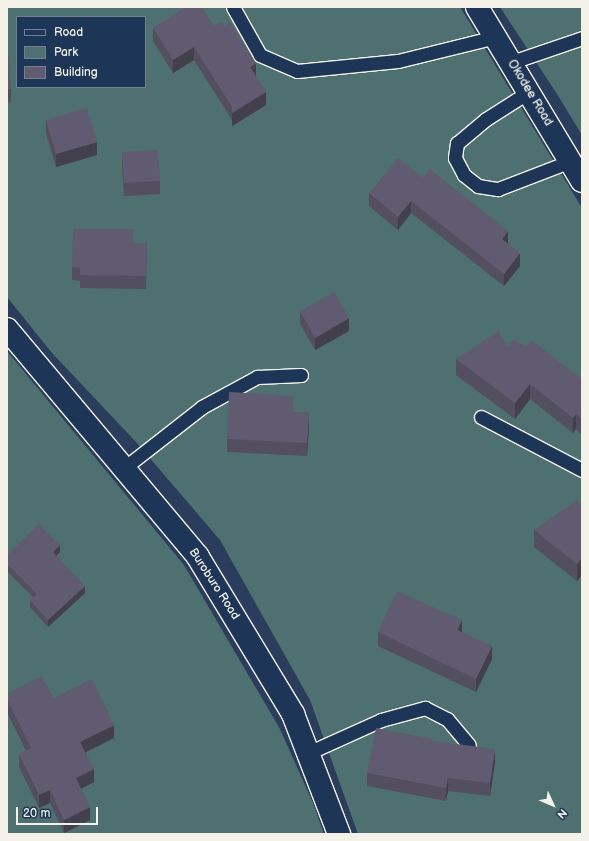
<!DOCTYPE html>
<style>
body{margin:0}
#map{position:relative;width:589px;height:841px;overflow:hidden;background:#2a3d5c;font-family:"Balsamiq Sans",sans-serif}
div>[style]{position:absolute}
.green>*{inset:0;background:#4e7071}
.roads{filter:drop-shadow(1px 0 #f4f1e8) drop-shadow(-1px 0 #f4f1e8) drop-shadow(0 1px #f4f1e8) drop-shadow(0 -1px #f4f1e8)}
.service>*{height:13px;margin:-6.5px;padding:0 6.5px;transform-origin:6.5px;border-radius:6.5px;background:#1d3557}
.minor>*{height:22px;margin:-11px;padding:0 11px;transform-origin:11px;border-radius:11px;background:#1d3557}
.wall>*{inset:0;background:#534e60}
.shaded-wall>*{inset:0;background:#43404e}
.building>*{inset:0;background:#605b70}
span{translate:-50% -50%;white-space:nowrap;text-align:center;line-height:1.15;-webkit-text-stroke:3px #1d3557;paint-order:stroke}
.street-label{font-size:12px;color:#f4f1e8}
.frame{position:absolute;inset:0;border:8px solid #f4f1e8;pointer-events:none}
.legend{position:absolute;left:16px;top:16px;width:130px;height:72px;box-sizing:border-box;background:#1d3557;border:1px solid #738091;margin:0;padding:5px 7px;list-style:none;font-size:12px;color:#f4f1e8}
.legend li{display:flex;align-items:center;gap:8px;height:20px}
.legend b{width:20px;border:1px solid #738091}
.north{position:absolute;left:533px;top:785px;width:40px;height:40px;-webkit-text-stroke:3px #1d3557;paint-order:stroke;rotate:134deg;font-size:11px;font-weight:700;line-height:16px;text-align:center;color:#f4f1e8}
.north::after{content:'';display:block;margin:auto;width:14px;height:18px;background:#f4f1e8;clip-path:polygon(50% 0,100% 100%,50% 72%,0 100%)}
.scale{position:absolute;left:16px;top:807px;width:82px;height:18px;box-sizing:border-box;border:2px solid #f4f1e8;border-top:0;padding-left:5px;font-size:12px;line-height:14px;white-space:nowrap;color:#f4f1e8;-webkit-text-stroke:3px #1d3557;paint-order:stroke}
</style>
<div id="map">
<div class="green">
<div style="clip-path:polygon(evenodd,7px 7px,460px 7px,582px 208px,582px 834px,358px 834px,310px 700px,220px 540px,136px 442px,52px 353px,7px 297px,7px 7px,17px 17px,145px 17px,145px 87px,17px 87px,17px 17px)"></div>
<div style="clip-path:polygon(500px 7px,582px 7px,582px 135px,557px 94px)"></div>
<div style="clip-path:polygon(7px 351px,184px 565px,280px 729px,313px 803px,324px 834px,7px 834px)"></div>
</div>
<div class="roads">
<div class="service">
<div style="left:233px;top:7px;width:55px;rotate:60.6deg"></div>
<div style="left:260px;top:55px;width:40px;rotate:23.4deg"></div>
<div style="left:297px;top:71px;width:101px;rotate:-5.7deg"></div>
<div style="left:398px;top:61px;width:101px;rotate:-13.8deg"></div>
<div style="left:512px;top:62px;width:74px;rotate:-18.9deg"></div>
<div style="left:530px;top:91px;width:52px;rotate:147.5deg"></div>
<div style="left:486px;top:119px;width:38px;rotate:140deg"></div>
<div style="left:457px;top:143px;width:15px;rotate:98deg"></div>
<div style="left:455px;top:158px;width:19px;rotate:62deg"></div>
<div style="left:464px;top:175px;width:18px;rotate:38deg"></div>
<div style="left:478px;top:186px;width:20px;rotate:9deg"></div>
<div style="left:498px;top:189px;width:78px;rotate:-21deg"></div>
<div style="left:481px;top:417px;width:114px;rotate:27.7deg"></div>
<div style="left:124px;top:468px;width:99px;rotate:-38deg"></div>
<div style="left:202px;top:407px;width:63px;rotate:-28.6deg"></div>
<div style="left:257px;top:377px;width:44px;rotate:-2.6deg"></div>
<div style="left:308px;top:753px;width:80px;rotate:-24.3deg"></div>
<div style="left:381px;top:720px;width:46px;rotate:-15.3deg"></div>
<div style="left:425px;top:708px;width:25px;rotate:27deg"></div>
<div style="left:447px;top:719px;width:34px;rotate:50deg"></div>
</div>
<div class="minor">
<div style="left:477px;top:7px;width:203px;rotate:58.9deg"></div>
<div style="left:7px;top:329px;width:297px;rotate:50deg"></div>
<div style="left:198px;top:557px;width:184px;rotate:58.8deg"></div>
<div style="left:293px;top:714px;width:129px;rotate:69deg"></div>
</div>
</div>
<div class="wall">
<div style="clip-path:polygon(214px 26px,256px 76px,266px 105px,232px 126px,232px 120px,194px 60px,173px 73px,153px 41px,153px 28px)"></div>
<div style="clip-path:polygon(7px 56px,11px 89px,11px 102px,7px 102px)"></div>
<div style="clip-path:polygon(46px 120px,97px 155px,56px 167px,46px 133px)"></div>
<div style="clip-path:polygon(122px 152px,160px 181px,160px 194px,124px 196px,122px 165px)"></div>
<div style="clip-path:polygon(423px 178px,508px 244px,520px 266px,504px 286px,411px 213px,398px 230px,369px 206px,369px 193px)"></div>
<div style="clip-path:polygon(133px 243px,147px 243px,146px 289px,80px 288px,80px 281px,72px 280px,72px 267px)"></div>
<div style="clip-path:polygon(300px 311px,349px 331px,315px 350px,300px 324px)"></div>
<div style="clip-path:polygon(508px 347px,526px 347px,582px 379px,582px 435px,576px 429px,573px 433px,530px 399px,515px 419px,456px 375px,456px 359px)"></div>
<div style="clip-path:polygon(293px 412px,309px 425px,307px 456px,227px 452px,227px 439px)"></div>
<div style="clip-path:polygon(582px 507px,577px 581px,534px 547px,534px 530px)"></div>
<div style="clip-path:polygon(60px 552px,56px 555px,85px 593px,48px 627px,30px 607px,30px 600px,33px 597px,7px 571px,7px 555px)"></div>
<div style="clip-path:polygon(378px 632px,462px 632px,492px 659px,476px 692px,378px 646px)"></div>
<div style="clip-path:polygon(7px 694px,53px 698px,114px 738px,86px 752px,94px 782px,81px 789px,90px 820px,64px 833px,50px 803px,39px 808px,19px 767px,19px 754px,26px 751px,7px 712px)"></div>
<div style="clip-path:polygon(433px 741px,495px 762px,490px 796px,448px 791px,446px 801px,367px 786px,367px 773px)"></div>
</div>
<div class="shaded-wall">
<div style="clip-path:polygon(194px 47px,194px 60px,173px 73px,173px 60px)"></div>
<div style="clip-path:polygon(256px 63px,256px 76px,250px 67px)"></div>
<div style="clip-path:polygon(266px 92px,266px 105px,232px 126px,232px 113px)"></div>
<div style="clip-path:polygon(97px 142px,97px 155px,56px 167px,56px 154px)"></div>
<div style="clip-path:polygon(411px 201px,411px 213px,398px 230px,398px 217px)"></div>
<div style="clip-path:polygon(508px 231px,508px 244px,502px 239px)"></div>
<div style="clip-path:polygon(520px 253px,520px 266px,504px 286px,504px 274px)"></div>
<div style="clip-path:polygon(349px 318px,349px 331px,315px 350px,315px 338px)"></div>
<div style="clip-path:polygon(530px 384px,530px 399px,515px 419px,515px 403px)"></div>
<div style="clip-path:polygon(309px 412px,309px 425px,307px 456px,307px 443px)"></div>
<div style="clip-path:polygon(576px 414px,576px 429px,573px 433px,573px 418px)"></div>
<div style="clip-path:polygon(60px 545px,60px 552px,53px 559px,53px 552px)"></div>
<div style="clip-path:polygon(582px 558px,582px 575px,577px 581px,577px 564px)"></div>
<div style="clip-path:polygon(85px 586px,85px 593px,48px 627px,48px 620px)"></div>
<div style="clip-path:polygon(462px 620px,462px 633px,457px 630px)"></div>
<div style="clip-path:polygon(492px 646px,492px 659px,476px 692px,476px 679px)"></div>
<div style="clip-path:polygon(114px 725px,114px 738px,80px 755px,80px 742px)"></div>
<div style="clip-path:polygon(495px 749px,495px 762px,490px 796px,490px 783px)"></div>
<div style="clip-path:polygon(94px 769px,94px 782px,76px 791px,76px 778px)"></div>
<div style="clip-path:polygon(448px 778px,448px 791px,446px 801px,446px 788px)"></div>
<div style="clip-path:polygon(50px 790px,50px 803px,39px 808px,39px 795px)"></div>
<div style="clip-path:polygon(90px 807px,90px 820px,64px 833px,64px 820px)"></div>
</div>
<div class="building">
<div style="clip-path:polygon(186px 7px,202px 7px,214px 26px,222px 22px,224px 26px,230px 22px,256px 63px,250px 67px,266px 92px,232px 113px,232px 107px,194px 47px,173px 60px,153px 28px)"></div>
<div style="clip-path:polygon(7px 56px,9px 56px,11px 89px,7px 89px)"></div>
<div style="clip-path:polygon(87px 108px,97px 142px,56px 154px,46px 120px)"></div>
<div style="clip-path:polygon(158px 150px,160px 181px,124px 183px,122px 152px)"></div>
<div style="clip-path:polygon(398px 158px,423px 178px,430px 169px,508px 231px,502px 239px,520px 253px,504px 274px,411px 201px,398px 217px,369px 193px)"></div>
<div style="clip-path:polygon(73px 229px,133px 229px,133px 243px,147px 243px,146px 276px,80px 275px,80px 268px,72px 267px)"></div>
<div style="clip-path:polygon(334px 292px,349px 318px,315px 338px,300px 311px)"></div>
<div style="clip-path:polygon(498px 331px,508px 347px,514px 339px,526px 347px,531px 340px,582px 379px,582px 419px,576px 414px,573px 418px,530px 384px,515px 403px,456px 359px)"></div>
<div style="clip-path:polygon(229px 392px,293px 396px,293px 412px,309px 412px,307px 443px,227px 439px)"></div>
<div style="clip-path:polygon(577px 500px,582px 507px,582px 558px,577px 564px,534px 530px)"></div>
<div style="clip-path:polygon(39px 524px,60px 545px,53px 552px,85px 586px,48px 620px,30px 600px,37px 594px,7px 564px,7px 555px)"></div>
<div style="clip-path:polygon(397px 591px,462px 620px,457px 630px,492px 646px,476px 679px,378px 632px)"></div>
<div style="clip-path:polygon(42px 676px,53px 698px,92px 679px,114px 725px,80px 742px,94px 769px,76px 778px,90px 807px,64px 820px,50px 790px,39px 795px,19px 754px,31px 748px,7px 699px,7px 694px)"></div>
<div style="clip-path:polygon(376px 728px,433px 739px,433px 741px,495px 749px,490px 783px,448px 778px,446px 788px,367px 773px)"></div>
</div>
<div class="street-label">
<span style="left:530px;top:93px;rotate:59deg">Okodee Road</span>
<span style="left:214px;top:584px;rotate:57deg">Buroburo Road</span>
</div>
<div class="frame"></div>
<ul class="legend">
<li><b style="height:5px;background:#1d3557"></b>Road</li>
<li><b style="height:11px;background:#4e7071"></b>Park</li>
<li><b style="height:11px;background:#605b70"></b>Building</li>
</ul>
<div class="north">N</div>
<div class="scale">20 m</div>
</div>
